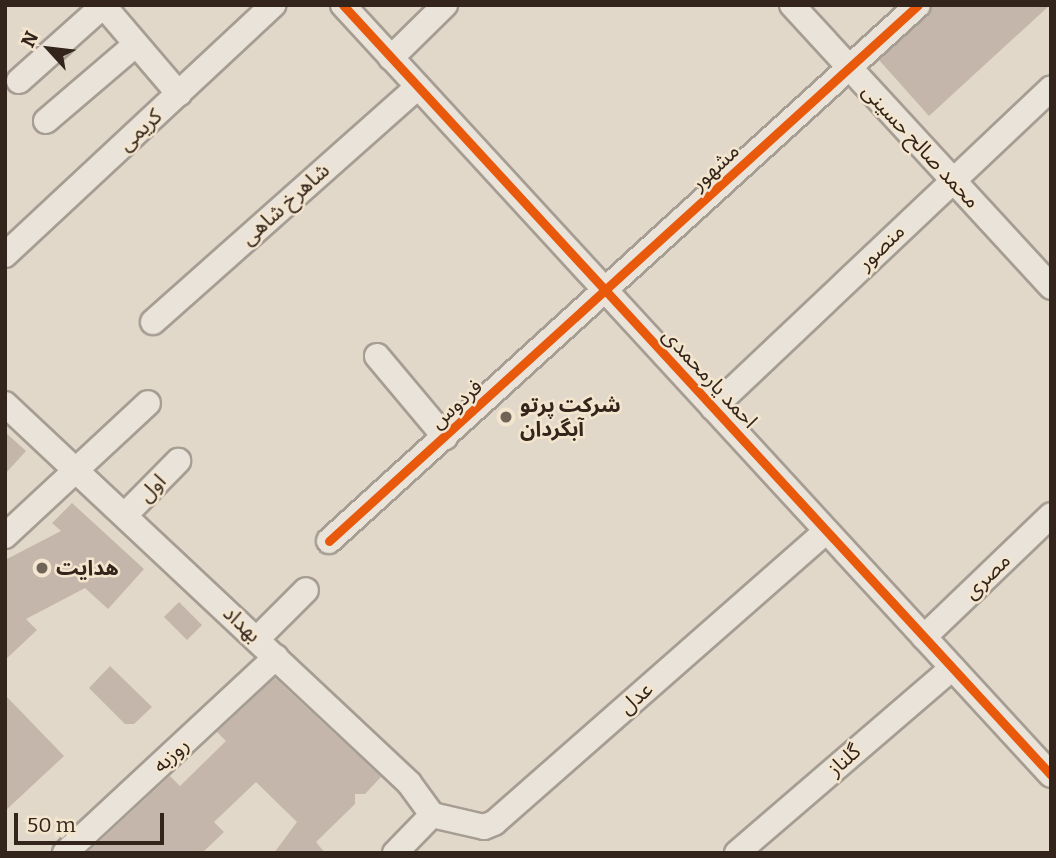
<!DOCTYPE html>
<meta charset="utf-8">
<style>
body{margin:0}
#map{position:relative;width:1056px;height:858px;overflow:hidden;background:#e1d8c9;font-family:Bitter,"Noto Sans Arabic",serif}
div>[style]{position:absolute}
.building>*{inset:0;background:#c4b6aa}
.roads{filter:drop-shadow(2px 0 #a69d93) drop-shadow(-2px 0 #a69d93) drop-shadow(0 2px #a69d93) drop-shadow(0 -2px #a69d93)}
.minor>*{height:24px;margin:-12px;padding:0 12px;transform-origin:12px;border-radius:12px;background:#eae3da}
.cycleway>*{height:9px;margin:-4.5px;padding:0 4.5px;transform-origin:4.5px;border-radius:4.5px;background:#e8590c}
.dots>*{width:19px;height:19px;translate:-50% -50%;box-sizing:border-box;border:4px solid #f3e5ce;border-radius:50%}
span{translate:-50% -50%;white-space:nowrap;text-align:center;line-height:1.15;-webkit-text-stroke:5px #f3e5ce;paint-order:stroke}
.street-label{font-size:21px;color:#33251c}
.poi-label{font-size:21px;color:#33251c;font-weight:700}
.left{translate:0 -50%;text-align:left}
.frame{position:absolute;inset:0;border:7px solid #33251c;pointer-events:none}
.north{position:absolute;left:14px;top:14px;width:70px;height:70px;-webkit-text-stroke:5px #f3e5ce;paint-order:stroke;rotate:297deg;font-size:19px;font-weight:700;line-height:28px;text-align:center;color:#33251c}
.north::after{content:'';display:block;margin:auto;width:24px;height:32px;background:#33251c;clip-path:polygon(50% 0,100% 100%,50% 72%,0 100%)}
.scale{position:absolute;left:14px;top:813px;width:150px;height:32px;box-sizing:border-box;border:4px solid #33251c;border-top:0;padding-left:9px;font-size:21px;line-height:24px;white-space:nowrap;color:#33251c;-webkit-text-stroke:5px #f3e5ce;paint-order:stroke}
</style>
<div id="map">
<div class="building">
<div style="clip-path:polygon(932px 5px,1050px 5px,929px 116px,879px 60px)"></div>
<div style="clip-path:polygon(5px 432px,26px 451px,5px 474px)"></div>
<div style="clip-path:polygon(72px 503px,144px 569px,108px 609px,85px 588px,26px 619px,37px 630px,5px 660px,5px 560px,61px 531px,52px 523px)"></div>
<div style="clip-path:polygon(179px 602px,202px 625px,187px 640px,164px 617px)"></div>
<div style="clip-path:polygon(110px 666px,152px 707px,134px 724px,125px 724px,89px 688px)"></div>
<div style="clip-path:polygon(275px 678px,381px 777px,365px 794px,355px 794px,355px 804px,316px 842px,325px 853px,274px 853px,297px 822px,256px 782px,214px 822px,224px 832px,202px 853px,87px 853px,170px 776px,180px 786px,226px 741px,217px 732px)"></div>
<div style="clip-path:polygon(5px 695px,64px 756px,5px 811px)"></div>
</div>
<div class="roads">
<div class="minor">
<div style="left:103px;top:5px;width:117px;rotate:49.5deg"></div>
<div style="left:343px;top:5px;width:1046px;rotate:47.4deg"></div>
<div style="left:792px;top:5px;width:383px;rotate:47.4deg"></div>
<div style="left:391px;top:58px;width:76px;rotate:-44.5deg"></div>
<div style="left:19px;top:81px;width:113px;rotate:-41.8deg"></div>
<div style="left:46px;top:121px;width:118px;rotate:-40.5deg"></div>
<div style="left:5px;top:255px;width:367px;rotate:-43deg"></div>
<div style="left:153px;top:322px;width:354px;rotate:-41.6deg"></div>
<div style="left:377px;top:356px;width:106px;rotate:50deg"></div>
<div style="left:5px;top:404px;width:554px;rotate:43.17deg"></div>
<div style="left:409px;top:783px;width:39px;rotate:54deg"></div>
<div style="left:432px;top:815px;width:53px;rotate:134.2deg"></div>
<div style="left:713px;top:408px;width:465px;rotate:-43.4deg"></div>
<div style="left:125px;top:515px;width:76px;rotate:-45.5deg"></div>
<div style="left:5px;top:536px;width:195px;rotate:-42.9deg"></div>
<div style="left:329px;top:541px;width:796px;rotate:-42.3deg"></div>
<div style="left:924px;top:637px;width:176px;rotate:-43.8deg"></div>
<div style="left:257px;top:639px;width:69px;rotate:-45deg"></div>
<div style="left:432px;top:815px;width:53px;rotate:13deg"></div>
<div style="left:484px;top:827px;width:11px;rotate:-22deg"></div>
<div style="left:494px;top:823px;width:442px;rotate:-41.3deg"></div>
<div style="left:65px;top:853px;width:288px;rotate:-42.9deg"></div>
<div style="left:737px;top:853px;width:284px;rotate:-40.7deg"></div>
</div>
</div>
<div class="cycleway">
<div style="left:343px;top:5px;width:1046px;rotate:47.4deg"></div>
<div style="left:329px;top:541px;width:796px;rotate:-42.3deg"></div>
</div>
<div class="dots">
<div style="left:506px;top:417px;background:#706459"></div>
<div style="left:42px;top:568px;background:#706459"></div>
</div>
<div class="street-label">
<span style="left:140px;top:130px;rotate:-43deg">کریمی</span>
<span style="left:921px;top:146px;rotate:47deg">محمد صالح حسینی</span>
<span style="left:715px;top:167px;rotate:-43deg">مشهور</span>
<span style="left:285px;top:204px;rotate:-42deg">شاهرخ شاهی</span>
<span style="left:881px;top:247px;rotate:-44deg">منصور</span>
<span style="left:710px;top:378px;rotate:47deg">احمد یارمحمدی</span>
<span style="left:456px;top:404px;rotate:-42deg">فردوس</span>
<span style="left:152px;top:488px;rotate:-46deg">اول</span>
<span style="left:987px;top:576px;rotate:-44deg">مصری</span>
<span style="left:242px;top:624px;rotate:43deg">بهداد</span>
<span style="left:636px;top:698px;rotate:-41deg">عدل</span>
<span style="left:171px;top:755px;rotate:-43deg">روزبه</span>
<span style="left:844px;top:760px;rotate:-41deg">گلناز</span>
</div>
<div class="poi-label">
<span class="left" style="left:520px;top:417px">شرکت پرتو<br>آبگردان</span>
<span class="left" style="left:56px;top:568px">هدایت</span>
</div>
<div class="frame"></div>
<div class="north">N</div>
<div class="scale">50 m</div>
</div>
